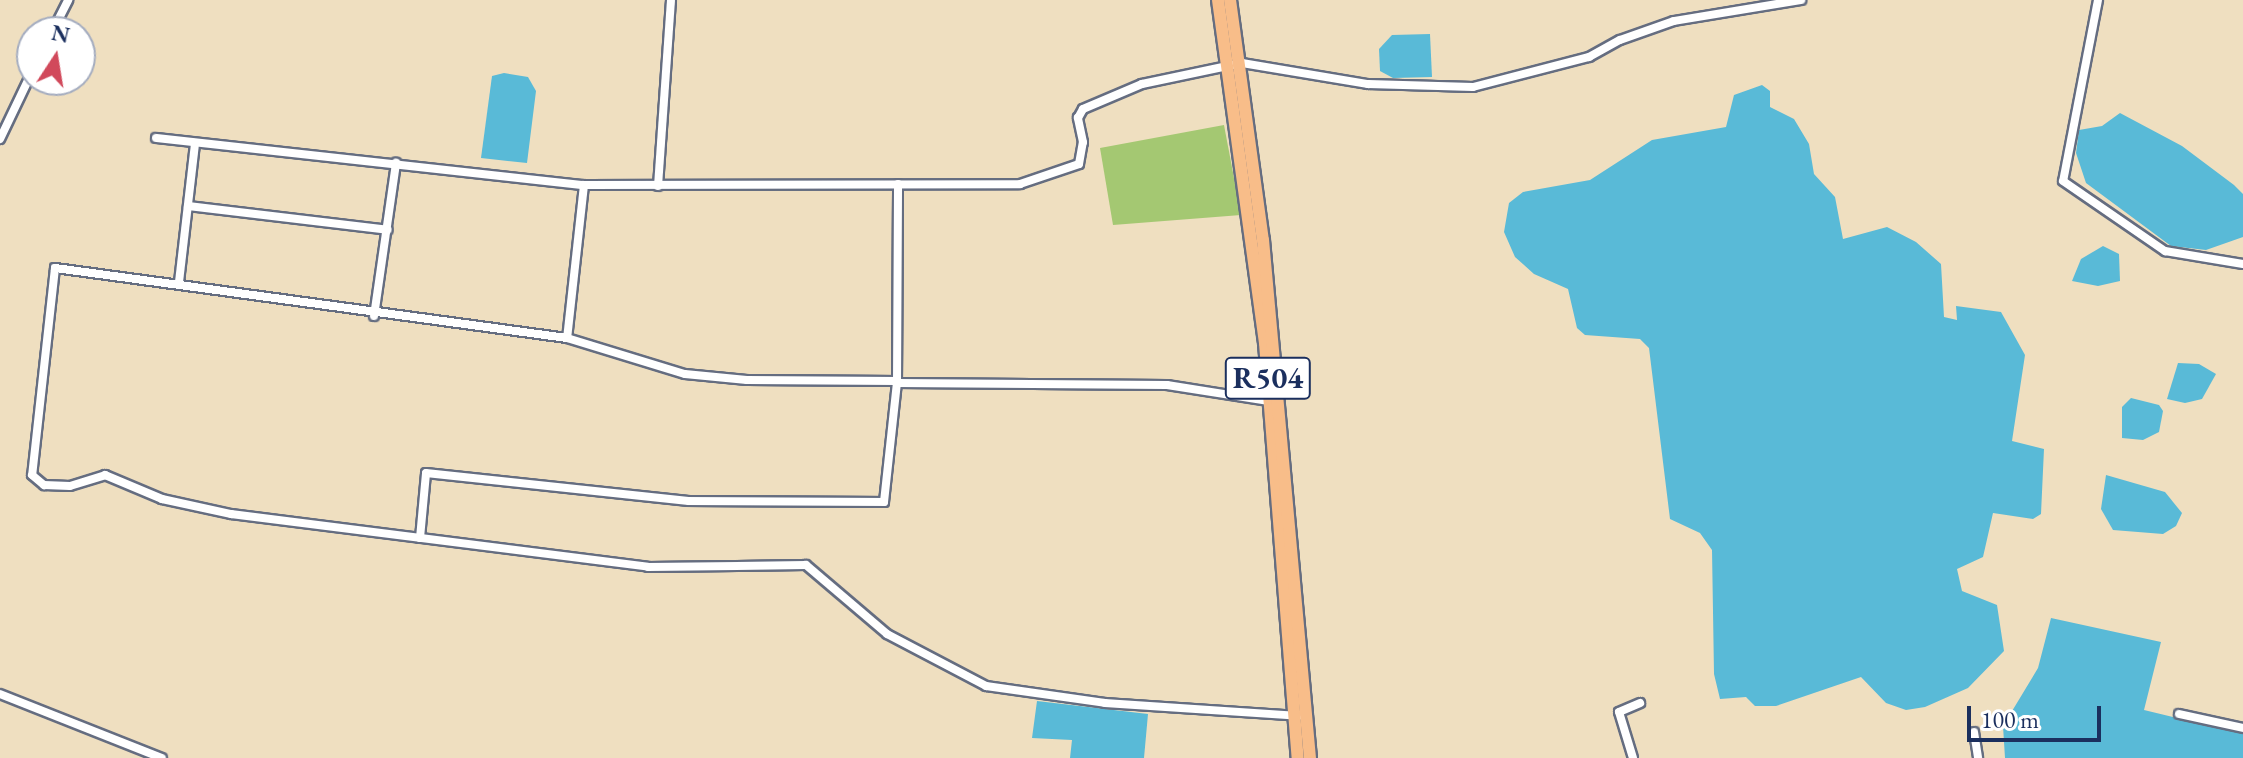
<!DOCTYPE html>
<style>
body{margin:0}
#map{position:relative;width:2243px;height:758px;overflow:hidden;background:#efdfc0;font-family:"EB Garamond",serif}
div>[style]{position:absolute}
.green>*{inset:0;background:#a4c872}
.water>*{inset:0;background:#59bad7}
.roads{filter:drop-shadow(2px 0 #656d80) drop-shadow(-2px 0 #656d80) drop-shadow(0 2px #656d80) drop-shadow(0 -2px #656d80)}
.minor>*{height:8px;margin:-4px;padding:0 4px;transform-origin:4px;border-radius:4px;background:#fff}
.primary>*{height:12px;margin:-6px;padding:0 6px;transform-origin:6px;border-radius:6px;background:#f8bd89}
span{translate:-50% -50%;white-space:nowrap;text-align:center;line-height:1.15;-webkit-text-stroke:6px #fff;paint-order:stroke}
.shield-label span{padding:2px 6px;background:#fff;border:2px solid;border-radius:6px;-webkit-text-stroke-width:0}
.shield-label{font-size:30px;color:#1b2f5e;font-weight:700}
.north{position:absolute;left:16px;top:16px;width:80px;height:80px;box-sizing:border-box;background:#fff;border:2px solid #a4acbf;border-radius:50%;rotate:12deg;font-size:22px;font-weight:700;line-height:32px;text-align:center;color:#1b2f5e}
.north::after{content:'';display:block;margin:auto;width:28px;height:36px;background:#d1495b;clip-path:polygon(50% 0,100% 100%,50% 72%,0 100%)}
.scale{position:absolute;left:1967px;top:706px;width:134px;height:36px;box-sizing:border-box;border:4px solid #1b2f5e;border-top:0;padding-left:10px;font-size:24px;line-height:28px;white-space:nowrap;color:#1b2f5e;-webkit-text-stroke:6px #fff;paint-order:stroke}
</style>
<div id="map">
<div class="green">
<div style="clip-path:polygon(1224px 125px,1241px 215px,1113px 225px,1100px 148px)"></div>
</div>
<div class="water">
<div style="clip-path:polygon(1430px 34px,1432px 77px,1393px 78px,1380px 71px,1379px 49px,1392px 35px)"></div>
<div style="clip-path:polygon(504px 73px,528px 77px,536px 91px,527px 163px,481px 158px,492px 76px)"></div>
<div style="clip-path:polygon(1762px 85px,1770px 91px,1770px 107px,1794px 119px,1809px 144px,1814px 174px,1835px 197px,1843px 239px,1887px 227px,1916px 242px,1941px 264px,1944px 317px,1957px 320px,1956px 306px,2001px 312px,2025px 355px,2012px 441px,2044px 449px,2041px 514px,2033px 519px,1993px 513px,1983px 557px,1957px 569px,1962px 591px,1997px 605px,2004px 651px,1968px 688px,1925px 707px,1906px 710px,1886px 703px,1861px 677px,1776px 706px,1755px 706px,1746px 697px,1720px 699px,1714px 674px,1712px 550px,1700px 533px,1670px 519px,1649px 348px,1640px 339px,1585px 335px,1577px 328px,1568px 289px,1534px 274px,1515px 257px,1504px 232px,1509px 203px,1523px 192px,1590px 180px,1652px 140px,1726px 127px,1734px 95px)"></div>
<div style="clip-path:polygon(2120px 113px,2182px 146px,2234px 185px,2243px 194px,2243px 237px,2206px 250px,2171px 246px,2086px 183px,2076px 153px,2079px 130px,2102px 126px)"></div>
<div style="clip-path:polygon(2103px 246px,2119px 254px,2120px 281px,2098px 286px,2072px 281px,2081px 259px)"></div>
<div style="clip-path:polygon(2178px 363px,2199px 364px,2216px 374px,2202px 399px,2185px 403px,2167px 399px)"></div>
<div style="clip-path:polygon(2131px 398px,2159px 405px,2163px 411px,2159px 432px,2143px 440px,2122px 438px,2122px 407px)"></div>
<div style="clip-path:polygon(2106px 475px,2165px 492px,2182px 513px,2176px 526px,2163px 534px,2113px 530px,2101px 509px)"></div>
<div style="clip-path:polygon(2051px 618px,2161px 642px,2144px 710px,2243px 734px,2243px 758px,2005px 758px,2003px 726px,2038px 668px)"></div>
<div style="clip-path:polygon(1037px 701px,1148px 714px,1144px 758px,1070px 758px,1072px 740px,1032px 738px)"></div>
</div>
<div class="roads">
<div class="minor">
<div style="left:2098px;top:0;width:184px;rotate:100.9deg"></div>
<div style="left:2063px;top:181px;width:124px;rotate:34.5deg"></div>
<div style="left:2165px;top:251px;width:79px;rotate:9.5deg"></div>
<div style="left:52px;top:32px;width:36px;rotate:-63deg"></div>
<div style="left:156px;top:138px;width:431px;rotate:6.3deg"></div>
<div style="left:584px;top:185px;width:436px;rotate:-0.1deg"></div>
<div style="left:1020px;top:184px;width:62px;rotate:-18.7deg"></div>
<div style="left:1079px;top:164px;width:22px;rotate:-80deg"></div>
<div style="left:1083px;top:142px;width:25px;rotate:-102deg"></div>
<div style="left:1078px;top:118px;width:10px;rotate:-61deg"></div>
<div style="left:1083px;top:109px;width:64px;rotate:-23deg"></div>
<div style="left:1142px;top:84px;width:102px;rotate:-11.9deg"></div>
<div style="left:1242px;top:63px;width:128px;rotate:9.5deg"></div>
<div style="left:1368px;top:84px;width:105px;rotate:1.6deg"></div>
<div style="left:1473px;top:87px;width:120px;rotate:-14.5deg"></div>
<div style="left:1589px;top:57px;width:35px;rotate:-29deg"></div>
<div style="left:1620px;top:40px;width:57px;rotate:-19.4deg"></div>
<div style="left:1674px;top:21px;width:129px;rotate:-9.4deg"></div>
<div style="left:0;top:139px;width:74px;rotate:-64.5deg"></div>
<div style="left:584px;top:185px;width:154px;rotate:96.3deg"></div>
<div style="left:567px;top:338px;width:517px;rotate:-172.21deg"></div>
<div style="left:55px;top:268px;width:208px;rotate:96.3deg"></div>
<div style="left:32px;top:475px;width:16px;rotate:40deg"></div>
<div style="left:44px;top:485px;width:26px;rotate:2deg"></div>
<div style="left:70px;top:486px;width:37px;rotate:-17deg"></div>
<div style="left:105px;top:475px;width:62px;rotate:22.8deg"></div>
<div style="left:162px;top:499px;width:71px;rotate:12.3deg"></div>
<div style="left:231px;top:514px;width:420px;rotate:7.2deg"></div>
<div style="left:648px;top:567px;width:158px;rotate:-0.7deg"></div>
<div style="left:806px;top:565px;width:106px;rotate:40.4deg"></div>
<div style="left:887px;top:634px;width:112px;rotate:27.7deg"></div>
<div style="left:986px;top:686px;width:120px;rotate:8.1deg"></div>
<div style="left:1105px;top:703px;width:194px;rotate:3.8deg"></div>
<div style="left:658px;top:186px;width:186px;rotate:-86deg"></div>
<div style="left:188px;top:206px;width:201px;rotate:6.8deg"></div>
<div style="left:179px;top:282px;width:140px;rotate:-83.4deg"></div>
<div style="left:374px;top:316px;width:155px;rotate:-81.8deg"></div>
<div style="left:567px;top:338px;width:123px;rotate:17deg"></div>
<div style="left:685px;top:374px;width:62px;rotate:5.5deg"></div>
<div style="left:747px;top:380px;width:150px;rotate:0.4deg"></div>
<div style="left:897px;top:383px;width:270px;rotate:0.4deg"></div>
<div style="left:1167px;top:385px;width:108px;rotate:9deg"></div>
<div style="left:420px;top:538px;width:65px;rotate:-84.7deg"></div>
<div style="left:426px;top:473px;width:264px;rotate:6.1deg"></div>
<div style="left:689px;top:501px;width:195px;rotate:0.3deg"></div>
<div style="left:884px;top:502px;width:120px;rotate:-83.8deg"></div>
<div style="left:897px;top:383px;width:199px;rotate:-89.7deg"></div>
<div style="left:0;top:694px;width:174px;rotate:21.6deg"></div>
<div style="left:2179px;top:714px;width:66px;rotate:12.3deg"></div>
<div style="left:1974px;top:732px;width:26px;rotate:81deg"></div>
<div style="left:1633px;top:758px;width:48px;rotate:-106.9deg"></div>
<div style="left:1619px;top:712px;width:23px;rotate:-23deg"></div>
</div>
<div class="primary">
<div style="left:1218px;top:0;width:346px;rotate:82.2deg"></div>
<div style="left:1265px;top:343px;width:416px;rotate:85.5deg"></div>
<div style="left:1230px;top:0;width:242px;rotate:82.2deg"></div>
<div style="left:1263px;top:240px;width:520px;rotate:84.82deg"></div>
</div>
</div>
<div class="shield-label">
<span style="left:1268px;top:378px">R504</span>
</div>
<div class="north">N</div>
<div class="scale">100 m</div>
</div>
